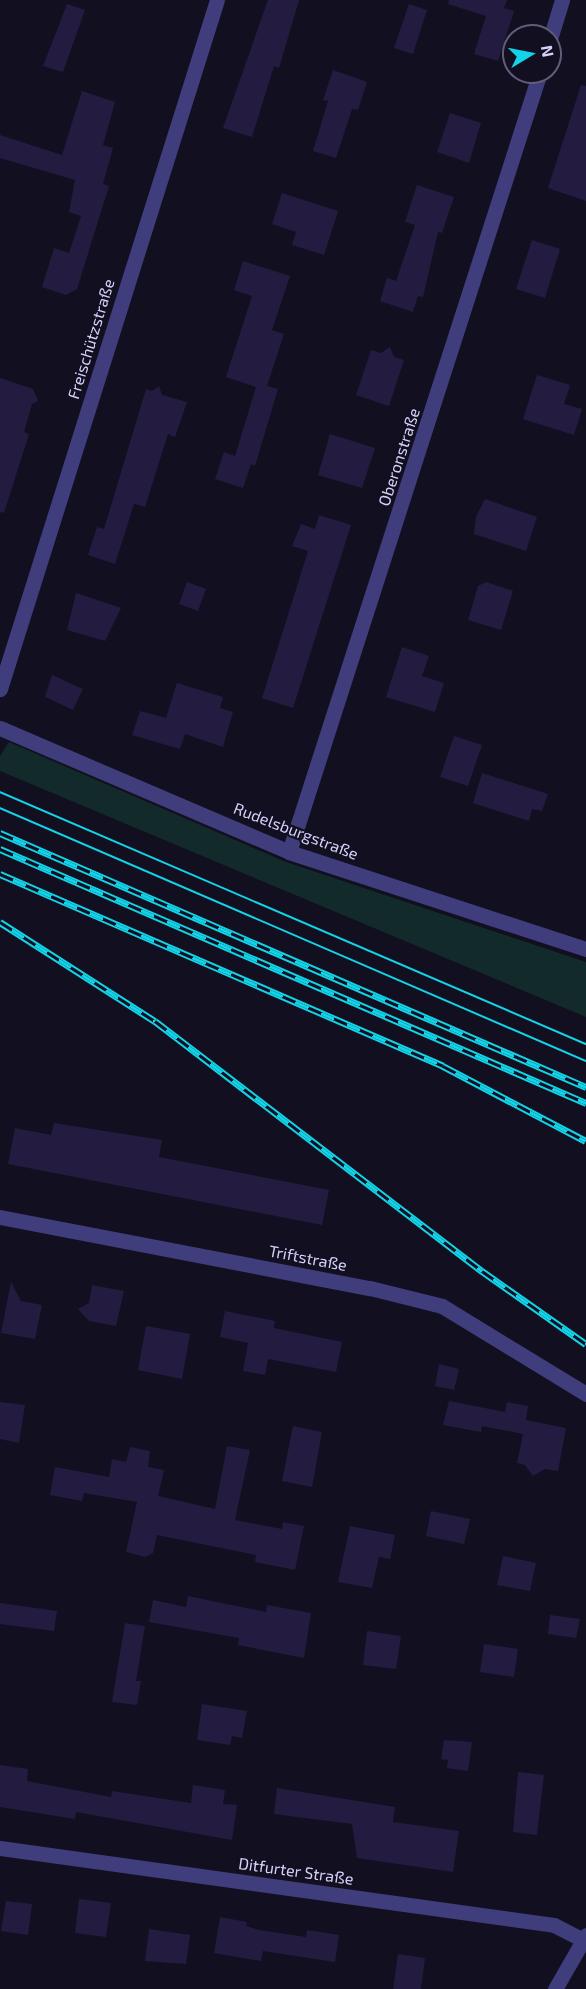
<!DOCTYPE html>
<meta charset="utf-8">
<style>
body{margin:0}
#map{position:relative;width:586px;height:1989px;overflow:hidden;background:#120f20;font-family:"Exo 2",sans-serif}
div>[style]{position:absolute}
.green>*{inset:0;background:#122a29}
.building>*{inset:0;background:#231c40}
.minor>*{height:15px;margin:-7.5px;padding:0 7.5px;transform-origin:7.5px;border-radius:7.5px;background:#3f3d7b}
.tram>*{height:1.5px;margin:-0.75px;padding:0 0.75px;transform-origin:0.75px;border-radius:0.75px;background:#12d3e7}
.rail>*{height:7px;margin-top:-3.5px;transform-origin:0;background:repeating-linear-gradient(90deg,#120f20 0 14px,#12d3e7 0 28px);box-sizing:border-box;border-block:2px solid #12d3e7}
span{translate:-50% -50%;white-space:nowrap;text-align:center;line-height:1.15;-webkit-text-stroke:4.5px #120f20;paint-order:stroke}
.street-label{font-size:16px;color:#d6d1fb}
.north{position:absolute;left:502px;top:24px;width:60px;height:60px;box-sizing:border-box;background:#120f20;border:2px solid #605d78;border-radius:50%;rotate:80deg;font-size:16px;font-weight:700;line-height:24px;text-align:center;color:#d6d1fb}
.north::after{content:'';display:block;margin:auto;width:21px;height:27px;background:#12d3e7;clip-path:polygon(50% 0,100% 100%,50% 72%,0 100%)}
</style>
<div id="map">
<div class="green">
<div style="clip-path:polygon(9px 742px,286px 862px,586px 962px,586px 1017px,0 771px,0 756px)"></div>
</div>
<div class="building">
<div style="clip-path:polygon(268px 0,299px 0,279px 68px,274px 66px,252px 137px,223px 128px)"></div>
<div style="clip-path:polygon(449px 0,507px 0,504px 8px,514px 11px,498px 61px,474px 54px,486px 16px,448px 4px)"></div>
<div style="clip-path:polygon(67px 4px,85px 10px,63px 72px,43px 66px)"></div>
<div style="clip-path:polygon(409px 4px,427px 10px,413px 54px,394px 48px)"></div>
<div style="clip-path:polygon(333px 70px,367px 82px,358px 110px,352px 109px,336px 158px,313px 151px,328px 101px,323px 100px)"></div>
<div style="clip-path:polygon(581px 85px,586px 86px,586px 201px,548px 188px)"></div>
<div style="clip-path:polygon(82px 91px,115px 102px,103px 145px,113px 148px,103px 184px,109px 186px,77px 289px,66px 295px,42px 287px,54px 248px,69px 253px,81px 216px,69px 212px,75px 180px,0 158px,0 135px,62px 155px)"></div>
<div style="clip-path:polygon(450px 113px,481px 123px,469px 163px,437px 152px)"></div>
<div style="clip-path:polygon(417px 185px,454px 197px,442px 233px,438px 232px,423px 297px,418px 296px,413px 312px,380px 301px,387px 278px,396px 281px,415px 225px,405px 222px)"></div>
<div style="clip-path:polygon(282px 193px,338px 211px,324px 255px,292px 245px,296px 232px,272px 224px)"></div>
<div style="clip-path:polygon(532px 240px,560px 249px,545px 298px,516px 289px)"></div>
<div style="clip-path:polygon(243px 261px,290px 276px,272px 330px,284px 334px,267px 386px,278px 389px,255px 466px,251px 464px,243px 488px,215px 479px,224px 452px,235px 456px,256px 387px,226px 377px,252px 296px,234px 290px)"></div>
<div style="clip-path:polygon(390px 347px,394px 357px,404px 360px,389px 406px,356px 395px,371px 350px,381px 353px)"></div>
<div style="clip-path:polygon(537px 375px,570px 385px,564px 404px,582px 409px,574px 435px,523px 419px)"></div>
<div style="clip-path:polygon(0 378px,33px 389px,38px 401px,32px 404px,24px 432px,29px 434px,4px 513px,0 512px)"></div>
<div style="clip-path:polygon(159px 386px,162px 395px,187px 402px,175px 437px,168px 434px,145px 507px,134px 504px,115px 564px,88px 555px,97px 527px,104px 529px,146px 389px,152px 391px)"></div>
<div style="clip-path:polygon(330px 434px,375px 448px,362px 488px,318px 475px)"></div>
<div style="clip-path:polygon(485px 499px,537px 517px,526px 551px,474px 534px,476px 517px)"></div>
<div style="clip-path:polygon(319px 515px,351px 525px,293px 708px,262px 698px,308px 551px,292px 546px,301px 524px,315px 529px)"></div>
<div style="clip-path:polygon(187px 582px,206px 589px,198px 611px,179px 604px)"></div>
<div style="clip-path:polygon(486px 582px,513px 591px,501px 630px,468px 620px,478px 586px)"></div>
<div style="clip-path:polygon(76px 593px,121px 608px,105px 641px,67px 630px)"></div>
<div style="clip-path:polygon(402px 647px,429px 656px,422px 676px,444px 683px,435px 712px,386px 697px)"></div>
<div style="clip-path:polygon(52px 675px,83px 689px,73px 710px,45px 697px)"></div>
<div style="clip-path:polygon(177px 683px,223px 697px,220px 708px,233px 712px,223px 747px,185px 734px,180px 749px,132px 735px,140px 711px,166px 718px)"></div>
<div style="clip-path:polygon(454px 736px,482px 745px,468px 786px,440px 777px)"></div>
<div style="clip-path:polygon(482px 773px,548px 794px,542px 811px,532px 809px,529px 821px,473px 803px)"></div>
<div style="clip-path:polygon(54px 1123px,162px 1140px,159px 1157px,329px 1190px,322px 1225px,8px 1164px,15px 1128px,51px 1135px)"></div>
<div style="clip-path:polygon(11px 1282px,21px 1301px,42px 1305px,35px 1339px,1px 1333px)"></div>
<div style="clip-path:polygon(92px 1285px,124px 1291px,116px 1326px,89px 1321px,78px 1309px,89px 1303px)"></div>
<div style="clip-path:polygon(225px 1311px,275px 1321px,274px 1328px,342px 1342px,336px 1372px,268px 1359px,265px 1375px,243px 1371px,248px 1343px,220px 1337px)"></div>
<div style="clip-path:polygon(146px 1326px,190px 1334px,182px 1379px,138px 1370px)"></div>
<div style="clip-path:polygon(439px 1364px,459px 1369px,454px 1390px,435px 1386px)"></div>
<div style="clip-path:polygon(449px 1401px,505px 1412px,507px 1402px,528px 1406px,526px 1420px,566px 1428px,558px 1471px,545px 1469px,533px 1476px,525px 1465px,517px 1463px,523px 1434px,482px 1426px,481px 1432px,443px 1425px)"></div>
<div style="clip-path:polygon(0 1402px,25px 1405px,19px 1443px,0 1439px)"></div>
<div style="clip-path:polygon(293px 1426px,322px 1432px,312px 1487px,282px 1481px)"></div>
<div style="clip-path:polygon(227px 1446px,250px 1450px,235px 1520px,282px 1529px,283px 1522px,304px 1526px,295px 1570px,255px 1562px,256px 1555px,157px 1535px,153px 1553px,145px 1557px,126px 1552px,137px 1502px,84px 1493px,82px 1501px,50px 1495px,55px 1467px,109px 1477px,112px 1459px,126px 1462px,130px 1447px,150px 1451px,148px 1467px,164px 1470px,158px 1496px,215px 1509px)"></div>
<div style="clip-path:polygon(431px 1511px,470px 1519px,464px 1544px,426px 1536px)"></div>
<div style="clip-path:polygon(350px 1526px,395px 1535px,390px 1559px,379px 1557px,372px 1588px,338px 1582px)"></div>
<div style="clip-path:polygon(503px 1556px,536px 1563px,530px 1591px,497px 1585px)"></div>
<div style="clip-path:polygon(188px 1596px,266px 1612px,267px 1605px,311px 1613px,304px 1658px,238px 1645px,239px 1638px,149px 1622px,153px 1600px,186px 1607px)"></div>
<div style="clip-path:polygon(0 1603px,57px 1611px,54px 1631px,0 1624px)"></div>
<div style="clip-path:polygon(550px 1615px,580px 1619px,576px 1638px,548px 1634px)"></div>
<div style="clip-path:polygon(125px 1623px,145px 1626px,136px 1681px,141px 1681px,137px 1705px,112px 1702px)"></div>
<div style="clip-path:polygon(367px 1631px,401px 1636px,396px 1669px,363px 1665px)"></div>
<div style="clip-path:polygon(484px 1644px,518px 1649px,514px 1677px,480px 1672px)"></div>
<div style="clip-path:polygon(202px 1704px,247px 1711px,242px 1738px,232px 1736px,230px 1745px,197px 1740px)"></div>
<div style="clip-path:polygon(444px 1740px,472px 1742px,468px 1771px,447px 1768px,448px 1760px,441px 1759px)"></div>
<div style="clip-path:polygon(0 1765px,28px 1769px,27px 1781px,111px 1797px,112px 1791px,191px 1803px,193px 1785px,225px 1790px,223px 1804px,237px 1805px,232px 1840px,76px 1812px,75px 1819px,0 1807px)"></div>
<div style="clip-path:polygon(518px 1772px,544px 1775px,537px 1835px,513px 1832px)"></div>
<div style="clip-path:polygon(277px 1788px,395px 1807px,393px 1822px,459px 1831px,453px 1872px,357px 1858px,352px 1824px,274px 1814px)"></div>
<div style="clip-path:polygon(79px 1899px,111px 1903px,106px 1937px,75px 1933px)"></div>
<div style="clip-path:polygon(6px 1901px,32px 1904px,28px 1935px,1px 1931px)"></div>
<div style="clip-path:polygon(220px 1917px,247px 1922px,246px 1926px,259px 1930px,306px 1937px,307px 1930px,339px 1935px,335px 1962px,263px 1951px,261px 1961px,214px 1953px)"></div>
<div style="clip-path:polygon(149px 1929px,190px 1935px,186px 1964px,145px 1961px)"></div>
<div style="clip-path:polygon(398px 1954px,425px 1958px,421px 1989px,393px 1989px)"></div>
</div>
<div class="minor">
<div style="left:550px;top:39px;width:41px;rotate:-72.9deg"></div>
<div style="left:0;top:689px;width:722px;rotate:-72.52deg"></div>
<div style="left:0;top:728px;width:314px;rotate:23.2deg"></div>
<div style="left:289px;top:852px;width:312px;rotate:18.1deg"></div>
<div style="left:289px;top:852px;width:819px;rotate:-72.16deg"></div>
<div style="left:0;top:1217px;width:377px;rotate:10.9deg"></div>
<div style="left:370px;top:1288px;width:74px;rotate:14deg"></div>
<div style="left:442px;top:1306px;width:169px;rotate:31.4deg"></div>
<div style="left:0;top:1848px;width:559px;rotate:7.91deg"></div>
<div style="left:554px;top:1925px;width:33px;rotate:27deg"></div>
<div style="left:555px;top:1989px;width:62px;rotate:-60.1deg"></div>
</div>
<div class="tram">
<div style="left:0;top:792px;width:638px;rotate:23.27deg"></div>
<div style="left:0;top:808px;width:638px;rotate:23.35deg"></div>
</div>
<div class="rail">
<div style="left:0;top:833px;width:639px;rotate:23.43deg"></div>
<div style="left:0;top:849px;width:639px;rotate:23.43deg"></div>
<div style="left:0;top:874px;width:483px;rotate:23.4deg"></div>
<div style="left:443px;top:1066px;width:161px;rotate:27.7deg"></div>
<div style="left:0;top:922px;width:184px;rotate:32.6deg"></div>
<div style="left:155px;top:1021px;width:412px;rotate:37.4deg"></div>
<div style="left:482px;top:1271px;width:127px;rotate:35.1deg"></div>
</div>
<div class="street-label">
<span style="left:91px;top:339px;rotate:-73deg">Freischützstraße</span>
<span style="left:399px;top:457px;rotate:-72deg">Oberonstraße</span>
<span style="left:296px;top:831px;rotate:21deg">Rudelsburgstraße</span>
<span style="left:308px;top:1258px;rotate:11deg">Triftstraße</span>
<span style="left:296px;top:1871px;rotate:8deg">Ditfurter Straße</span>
</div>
<div class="north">N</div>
</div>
